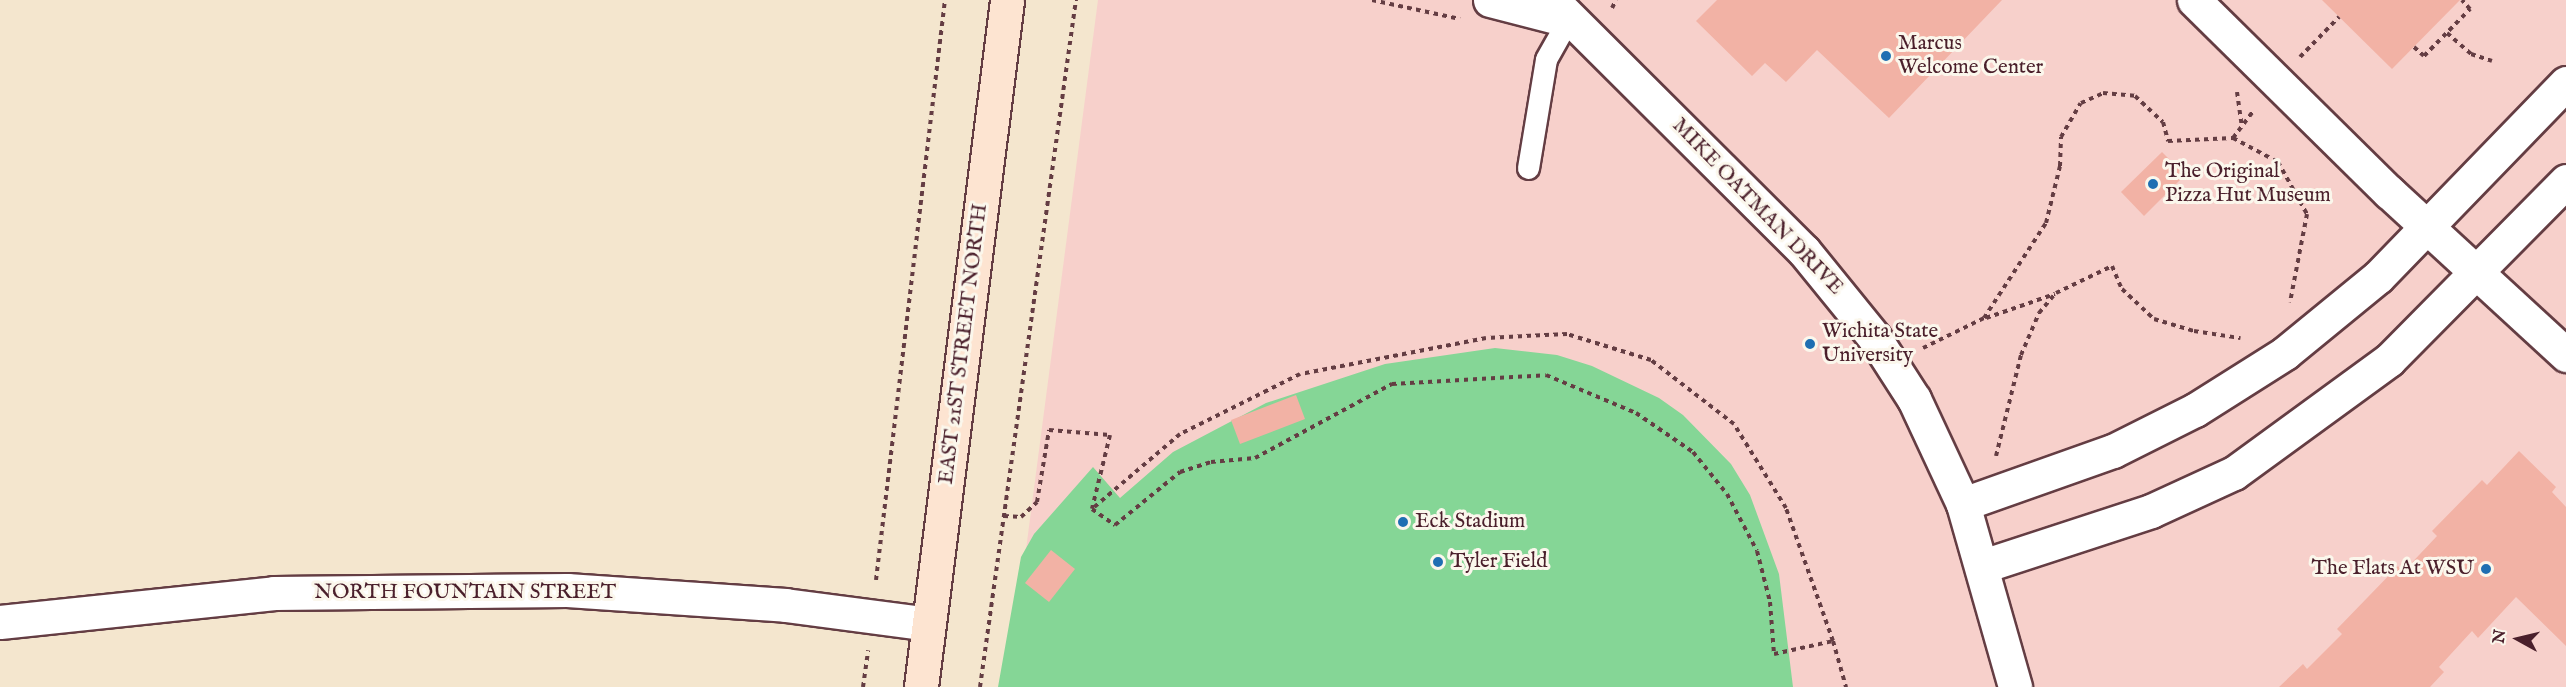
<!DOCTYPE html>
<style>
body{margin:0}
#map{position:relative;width:2566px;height:687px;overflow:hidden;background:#f4e6ce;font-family:"IM FELL English",serif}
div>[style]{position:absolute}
.built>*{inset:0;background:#f7d0cb}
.green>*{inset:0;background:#85d696}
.building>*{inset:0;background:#f2b2a5}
.path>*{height:4px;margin-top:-2px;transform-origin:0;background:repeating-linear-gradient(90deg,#643d43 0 4.5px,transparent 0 9px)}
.roads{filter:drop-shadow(2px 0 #643d43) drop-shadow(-2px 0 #643d43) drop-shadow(0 2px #643d43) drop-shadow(0 -2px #643d43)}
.lane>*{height:21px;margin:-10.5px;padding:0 10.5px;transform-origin:10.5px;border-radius:10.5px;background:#fff}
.street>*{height:33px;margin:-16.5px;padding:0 16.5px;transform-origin:16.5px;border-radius:16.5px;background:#fff}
.secondary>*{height:33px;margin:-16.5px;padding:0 16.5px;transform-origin:16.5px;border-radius:16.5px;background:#fde4d1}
.dots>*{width:16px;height:16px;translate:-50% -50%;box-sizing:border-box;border:3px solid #fbf7ec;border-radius:50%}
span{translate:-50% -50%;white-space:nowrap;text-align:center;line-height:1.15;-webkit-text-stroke:6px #fbf7ec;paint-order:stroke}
.poi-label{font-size:21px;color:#4a1f2b}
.left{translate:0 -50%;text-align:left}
.right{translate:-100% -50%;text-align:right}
.street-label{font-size:21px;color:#4a1f2b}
.north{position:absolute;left:2488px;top:609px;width:60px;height:60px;-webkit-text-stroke:4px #fbf7ec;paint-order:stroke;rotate:278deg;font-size:16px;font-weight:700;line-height:24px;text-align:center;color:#4a1f2b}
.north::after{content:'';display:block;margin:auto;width:21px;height:27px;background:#4a1f2b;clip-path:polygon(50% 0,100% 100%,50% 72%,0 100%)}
</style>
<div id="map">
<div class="built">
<div style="clip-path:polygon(1098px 0,2566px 0,2566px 687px,1008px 687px)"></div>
</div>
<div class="green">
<div style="clip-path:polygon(1495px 348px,1557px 355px,1592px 366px,1659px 398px,1683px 415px,1731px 464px,1750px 495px,1779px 574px,1793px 687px,998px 687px,1021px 557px,1034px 534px,1093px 467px,1120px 498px,1173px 452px,1266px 403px,1385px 364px)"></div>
</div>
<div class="building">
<div style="clip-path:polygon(1717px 0,2002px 0,1889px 118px,1817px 50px,1786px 82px,1765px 63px,1752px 76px,1696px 21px)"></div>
<div style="clip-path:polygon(2322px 0,2460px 0,2392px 69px)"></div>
<div style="clip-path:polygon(2162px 152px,2185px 175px,2144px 216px,2121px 192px)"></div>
<div style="clip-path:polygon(1296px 395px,1305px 419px,1240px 444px,1231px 420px)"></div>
<div style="clip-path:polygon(2519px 451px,2556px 487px,2552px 492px,2566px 507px,2566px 646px,2516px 597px,2478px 638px,2472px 631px,2439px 667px,2444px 672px,2430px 687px,2279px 687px,2303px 664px,2307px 669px,2342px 634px,2337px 629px,2398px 566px,2403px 572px,2437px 536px,2432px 531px,2482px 480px,2487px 485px)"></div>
<div style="clip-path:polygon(1051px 550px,1075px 569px,1049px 602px,1025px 583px)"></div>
</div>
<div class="path">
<div style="left:1372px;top:0;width:90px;rotate:12.2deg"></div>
<div style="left:1612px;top:8px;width:9px;rotate:-63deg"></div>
<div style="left:2447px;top:33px;width:32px;rotate:41deg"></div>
<div style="left:2471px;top:54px;width:22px;rotate:18deg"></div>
<div style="left:2414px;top:47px;width:13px;rotate:42deg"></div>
<div style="left:2424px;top:56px;width:66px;rotate:-45.6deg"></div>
<div style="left:2470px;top:9px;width:12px;rotate:-132deg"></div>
<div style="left:2300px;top:57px;width:56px;rotate:-45.7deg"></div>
<div style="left:2237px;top:92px;width:34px;rotate:82deg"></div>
<div style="left:2233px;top:138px;width:35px;rotate:-53deg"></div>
<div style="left:1986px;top:318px;width:73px;rotate:-19.2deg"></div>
<div style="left:1923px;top:348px;width:68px;rotate:-26.2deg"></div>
<div style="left:1984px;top:318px;width:113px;rotate:-56.9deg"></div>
<div style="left:2046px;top:223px;width:59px;rotate:-76.2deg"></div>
<div style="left:2060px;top:166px;width:29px;rotate:-88deg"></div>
<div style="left:2061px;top:137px;width:39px;rotate:-60deg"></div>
<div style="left:2081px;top:103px;width:24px;rotate:-24deg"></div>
<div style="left:2103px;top:93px;width:32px;rotate:5deg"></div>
<div style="left:2135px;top:96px;width:38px;rotate:43deg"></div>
<div style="left:2163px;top:122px;width:20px;rotate:75deg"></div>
<div style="left:2168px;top:141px;width:65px;rotate:-2.6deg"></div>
<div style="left:2233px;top:138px;width:51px;rotate:28.1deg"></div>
<div style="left:2278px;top:162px;width:60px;rotate:60.9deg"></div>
<div style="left:2307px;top:214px;width:90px;rotate:100.9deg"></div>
<div style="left:1996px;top:456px;width:104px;rotate:-76.1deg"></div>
<div style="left:2021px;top:355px;width:46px;rotate:-66.8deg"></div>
<div style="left:2039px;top:313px;width:26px;rotate:-50deg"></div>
<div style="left:2056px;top:293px;width:62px;rotate:-25.7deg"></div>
<div style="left:2112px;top:266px;width:25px;rotate:67deg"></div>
<div style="left:2122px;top:289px;width:44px;rotate:43.2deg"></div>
<div style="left:2154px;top:319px;width:42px;rotate:16.7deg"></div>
<div style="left:2194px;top:331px;width:47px;rotate:8.7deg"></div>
<div style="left:1004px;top:516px;width:17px;rotate:3deg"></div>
<div style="left:1021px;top:517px;width:22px;rotate:-43deg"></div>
<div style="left:1037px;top:502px;width:73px;rotate:-80.5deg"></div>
<div style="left:1049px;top:430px;width:61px;rotate:4.7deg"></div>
<div style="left:1110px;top:435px;width:76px;rotate:103.7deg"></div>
<div style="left:1092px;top:509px;width:28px;rotate:35deg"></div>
<div style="left:1115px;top:525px;width:84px;rotate:-39.2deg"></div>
<div style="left:1180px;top:472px;width:33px;rotate:-18deg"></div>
<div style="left:1211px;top:462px;width:44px;rotate:-5.2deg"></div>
<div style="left:1255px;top:458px;width:156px;rotate:-28.4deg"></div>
<div style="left:1392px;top:384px;width:154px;rotate:-3.3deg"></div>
<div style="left:1546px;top:375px;width:98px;rotate:22.9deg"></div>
<div style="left:1636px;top:413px;width:69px;rotate:34.4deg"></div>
<div style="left:1693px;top:452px;width:54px;rotate:51deg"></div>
<div style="left:1727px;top:494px;width:64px;rotate:62.2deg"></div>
<div style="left:1757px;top:551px;width:53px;rotate:75.7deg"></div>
<div style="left:1770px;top:602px;width:52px;rotate:85.6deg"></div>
<div style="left:1774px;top:654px;width:60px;rotate:-12.4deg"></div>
<div style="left:1833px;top:641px;width:141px;rotate:-109.5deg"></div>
<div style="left:1786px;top:508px;width:99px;rotate:-121.8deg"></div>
<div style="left:1734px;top:424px;width:105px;rotate:-142.4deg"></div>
<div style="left:1651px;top:360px;width:88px;rotate:-162.8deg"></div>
<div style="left:1567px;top:334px;width:81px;rotate:177.2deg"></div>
<div style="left:1486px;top:338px;width:189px;rotate:169deg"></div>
<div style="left:1300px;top:374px;width:134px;rotate:153.4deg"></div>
<div style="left:1180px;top:434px;width:116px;rotate:139.6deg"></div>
<div style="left:876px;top:580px;width:584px;rotate:-83.22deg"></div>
<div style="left:1833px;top:641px;width:48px;rotate:74.2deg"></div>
<div style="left:863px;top:687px;width:37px;rotate:-82deg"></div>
<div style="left:980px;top:687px;width:694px;rotate:-82.05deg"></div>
</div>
<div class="roads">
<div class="lane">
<div style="left:1528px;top:168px;width:110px;rotate:-80.6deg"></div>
<div style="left:1546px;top:59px;width:45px;rotate:-60.6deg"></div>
</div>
<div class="street">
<div style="left:1490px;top:0;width:81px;rotate:14.4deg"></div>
<div style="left:1552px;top:0;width:356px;rotate:44.9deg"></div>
<div style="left:1804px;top:251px;width:111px;rotate:50.9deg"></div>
<div style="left:1874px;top:337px;width:74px;rotate:57.2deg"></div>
<div style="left:1914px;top:399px;width:116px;rotate:65deg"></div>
<div style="left:1963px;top:504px;width:190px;rotate:74.1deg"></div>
<div style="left:2194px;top:0;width:274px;rotate:44.6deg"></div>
<div style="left:2389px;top:192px;width:241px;rotate:42.6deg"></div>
<div style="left:1963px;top:504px;width:159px;rotate:-19.5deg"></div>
<div style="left:2113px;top:451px;width:92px;rotate:-26.6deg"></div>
<div style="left:2195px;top:410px;width:107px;rotate:-32.3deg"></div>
<div style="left:2285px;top:353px;width:120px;rotate:-39.3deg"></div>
<div style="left:2378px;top:277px;width:270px;rotate:-45.9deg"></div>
<div style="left:1983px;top:566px;width:177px;rotate:-18.1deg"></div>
<div style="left:2151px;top:511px;width:91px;rotate:-24.6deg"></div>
<div style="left:2234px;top:473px;width:192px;rotate:-36.1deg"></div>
<div style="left:2389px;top:360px;width:252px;rotate:-45.3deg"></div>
<div style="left:0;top:622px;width:276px;rotate:-6deg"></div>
<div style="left:274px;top:593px;width:293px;rotate:-0.6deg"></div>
<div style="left:567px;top:590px;width:219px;rotate:3.9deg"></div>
<div style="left:785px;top:605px;width:145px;rotate:7.5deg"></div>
</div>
<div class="secondary">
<div style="left:921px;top:687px;width:692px;rotate:-82.86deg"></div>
</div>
</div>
<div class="dots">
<div style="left:1886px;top:56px;background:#1f6fb2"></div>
<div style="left:2153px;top:184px;background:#1f6fb2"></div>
<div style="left:1810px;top:344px;background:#1f6fb2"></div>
<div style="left:1403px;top:522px;background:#1f6fb2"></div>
<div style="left:1438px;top:562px;background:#1f6fb2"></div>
<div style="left:2486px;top:569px;background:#1f6fb2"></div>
</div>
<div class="poi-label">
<span class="left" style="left:1898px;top:56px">Marcus<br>Welcome Center</span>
<span class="left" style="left:2165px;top:184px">The Original<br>Pizza Hut Museum</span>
<span class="left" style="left:1822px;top:344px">Wichita State<br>University</span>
<span class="left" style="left:1415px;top:522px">Eck Stadium</span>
<span class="left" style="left:1450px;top:562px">Tyler Field</span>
<span class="right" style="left:2474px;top:569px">The Flats At WSU</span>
</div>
<div class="street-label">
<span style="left:1757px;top:207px;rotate:46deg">MIKE OATMAN DRIVE</span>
<span style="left:964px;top:344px;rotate:-83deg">EAST 21ST STREET NORTH</span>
<span style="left:465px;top:593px">NORTH FOUNTAIN STREET</span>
</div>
<div class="north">N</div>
</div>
